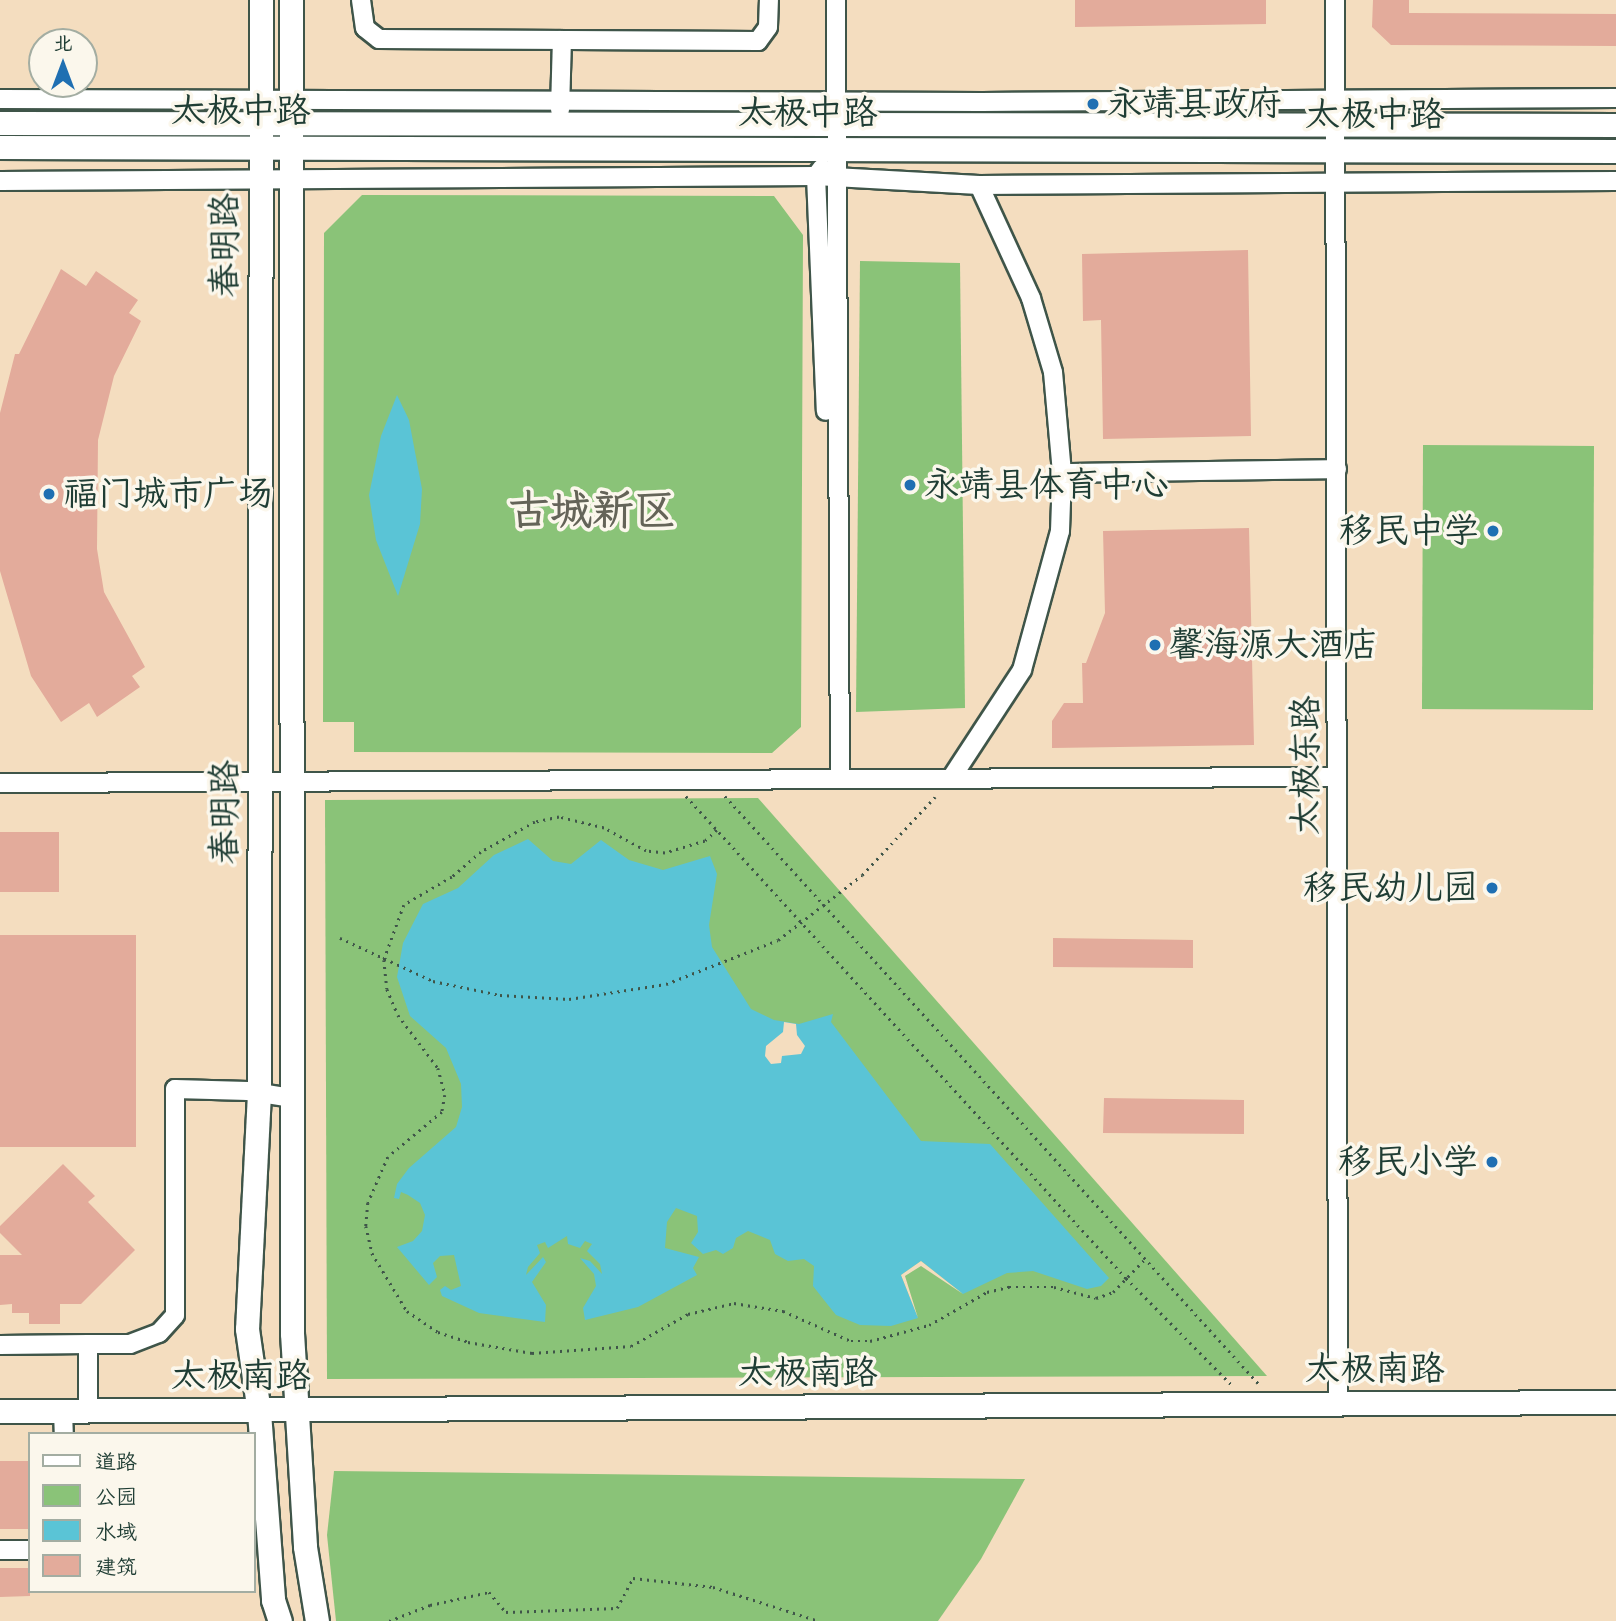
<!DOCTYPE html>
<meta charset="utf-8">
<style>
body{margin:0}
#map{position:relative;width:1616px;height:1621px;overflow:hidden;background:#f4ddbf;font-family:Caveat,"LXGW WenKai TC",sans-serif}
div>[style]{position:absolute}
.green>*{inset:0;background:#8ac378}
.water>*{inset:0;background:#5ac4d6}
.pier>*{inset:0;background:#f4ddbf}
.building>*{inset:0;background:#e3ab9b}
.path>*{height:2.5px;margin-top:-1.25px;transform-origin:0;background:repeating-linear-gradient(90deg,#3f5549 0 2px,transparent 0 7px)}
.roads{filter:drop-shadow(2px 0 #3f5549) drop-shadow(-2px 0 #3f5549) drop-shadow(0 2px #3f5549) drop-shadow(0 -2px #3f5549)}
.minor>*{height:18px;margin:-9px;padding:0 9px;transform-origin:9px;border-radius:9px;background:#fff}
.major>*{height:23px;margin:-11.5px;padding:0 11.5px;transform-origin:11.5px;border-radius:11.5px;background:#fff}
.dots>*{width:19px;height:19px;translate:-50% -50%;box-sizing:border-box;border:4px solid #fbf7ec;border-radius:50%}
span{translate:-50% -50%;white-space:nowrap;text-align:center;line-height:1.15;-webkit-text-stroke:7px #fbf7ec;paint-order:stroke}
.poi-label{font-size:35px;color:#1f3d34}
.left{translate:0 -50%;text-align:left}
.right{translate:-100% -50%;text-align:right}
.street-label{font-size:35px;color:#1f3d34}
.district-label{font-size:42px;color:#646458;font-weight:700}
.legend{position:absolute;left:28px;top:1432px;width:228px;height:161px;box-sizing:border-box;background:#fbf7ec;border:2px solid #a3ada2;margin:0;padding:9px 12px;list-style:none;font-size:21px;color:#1f3d34}
.legend li{display:flex;align-items:center;gap:14px;height:35px}
.legend b{width:35px;border:2px solid #a3ada2}
.north{position:absolute;left:28px;top:28px;width:70px;height:70px;box-sizing:border-box;background:#fbf7ec;border:2px solid #a3ada2;border-radius:50%;rotate:0deg;font-size:19px;font-weight:700;line-height:28px;text-align:center;color:#1f3d34}
.north::after{content:'';display:block;margin:auto;width:24px;height:32px;background:#1f6fb2;clip-path:polygon(50% 0,100% 100%,50% 72%,0 100%)}
</style>
<div id="map">
<div class="green">
<div style="clip-path:polygon(362px 195px,774px 196px,803px 235px,801px 727px,772px 753px,354px 752px,354px 722px,323px 722px,324px 233px)"></div>
<div style="clip-path:polygon(860px 261px,960px 263px,965px 708px,856px 712px)"></div>
<div style="clip-path:polygon(1423px 445px,1594px 446px,1593px 710px,1422px 709px)"></div>
<div style="clip-path:polygon(758px 798px,1267px 1376px,327px 1379px,325px 800px)"></div>
<div style="clip-path:polygon(334px 1471px,1025px 1479px,981px 1559px,938px 1621px,336px 1621px,327px 1535px)"></div>
</div>
<div class="water">
<div style="clip-path:polygon(397px 395px,409px 420px,422px 489px,420px 524px,398px 596px,376px 540px,369px 495px,381px 436px)"></div>
<div style="clip-path:polygon(528px 839px,553px 861px,571px 864px,601px 840px,629px 860px,663px 870px,710px 856px,717px 874px,709px 925px,712px 947px,751px 1009px,774px 1020px,799px 1024px,833px 1014px,831px 1022px,921px 1141px,990px 1144px,1109px 1278px,1101px 1286px,1087px 1289px,1033px 1271px,1007px 1273px,963px 1294px,921px 1261px,901px 1275px,918px 1318px,891px 1326px,860px 1325px,836px 1315px,824px 1300px,813px 1286px,814px 1266px,804px 1259px,788px 1261px,775px 1254px,770px 1240px,748px 1231px,736px 1238px,733px 1248px,723px 1254px,716px 1250px,703px 1254px,691px 1243px,698px 1232px,697px 1216px,676px 1208px,667px 1222px,665px 1248px,699px 1257px,693px 1268px,697px 1275px,638px 1307px,585px 1320px,583px 1308px,596px 1286px,594px 1274px,580px 1258px,590px 1261px,602px 1274px,600px 1264px,587px 1251px,592px 1244px,585px 1241px,580px 1248px,568px 1244px,567px 1236px,548px 1248px,545px 1242px,537px 1245px,540px 1253px,528px 1267px,526px 1275px,543px 1257px,546px 1262px,532px 1282px,546px 1305px,545px 1322px,479px 1313px,442px 1296px,440px 1290px,445px 1286px,451px 1290px,461px 1286px,454px 1255px,440px 1256px,433px 1263px,437px 1277px,429px 1285px,397px 1247px,413px 1241px,422px 1231px,425px 1215px,420px 1203px,408px 1195px,401px 1192px,399px 1199px,394px 1198px,397px 1184px,409px 1168px,456px 1127px,462px 1107px,461px 1084px,446px 1048px,410px 1016px,397px 977px,403px 943px,423px 904px,458px 888px,494px 855px)"></div>
</div>
<div class="pier">
<div style="clip-path:polygon(784px 1022px,796px 1024px,797px 1035px,805px 1046px,801px 1054px,782px 1056px,781px 1063px,771px 1064px,765px 1056px,766px 1046px,783px 1032px)"></div>
<div style="clip-path:polygon(921px 1261px,963px 1294px,921px 1266px,905px 1276px,918px 1318px,901px 1275px)"></div>
</div>
<div class="building">
<div style="clip-path:polygon(1075px 0,1266px 0,1266px 24px,1075px 27px)"></div>
<div style="clip-path:polygon(1373px 0,1409px 0,1409px 13px,1616px 14px,1616px 46px,1391px 45px,1372px 27px)"></div>
<div style="clip-path:polygon(1248px 250px,1251px 436px,1103px 439px,1101px 320px,1083px 321px,1082px 254px)"></div>
<div style="clip-path:polygon(61px 269px,86px 286px,96px 271px,138px 300px,129px 313px,141px 321px,114px 376px,98px 440px,97px 549px,104px 592px,145px 667px,132px 676px,140px 687px,97px 717px,89px 703px,61px 722px,31px 676px,0 571px,0 413px,15px 354px,19px 354px)"></div>
<div style="clip-path:polygon(1249px 528px,1254px 745px,1052px 748px,1052px 721px,1064px 703px,1083px 703px,1082px 663px,1086px 663px,1105px 613px,1103px 531px)"></div>
<div style="clip-path:polygon(0 832px,59px 832px,59px 892px,0 892px)"></div>
<div style="clip-path:polygon(0 935px,136px 935px,136px 1147px,0 1147px)"></div>
<div style="clip-path:polygon(1053px 938px,1193px 940px,1193px 968px,1053px 967px)"></div>
<div style="clip-path:polygon(1104px 1098px,1244px 1100px,1244px 1134px,1103px 1133px)"></div>
<div style="clip-path:polygon(63px 1164px,95px 1196px,88px 1202px,135px 1250px,81px 1304px,60px 1304px,60px 1324px,29px 1324px,29px 1313px,12px 1313px,12px 1304px,0 1305px,0 1255px,22px 1255px,0 1233px,0 1226px)"></div>
<div style="clip-path:polygon(0 1461px,30px 1461px,30px 1529px,0 1529px)"></div>
<div style="clip-path:polygon(0 1568px,30px 1568px,30px 1596px,0 1597px)"></div>
</div>
<div class="path">
<div style="left:686px;top:796px;width:653px;rotate:47.61deg"></div>
<div style="left:1126px;top:1278px;width:149px;rotate:45.3deg"></div>
<div style="left:725px;top:796px;width:794px;rotate:47.76deg"></div>
<div style="left:717px;top:830px;width:16px;rotate:137deg"></div>
<div style="left:705px;top:841px;width:42px;rotate:163.3deg"></div>
<div style="left:665px;top:853px;width:19px;rotate:-174deg"></div>
<div style="left:646px;top:851px;width:48px;rotate:-151.3deg"></div>
<div style="left:604px;top:828px;width:46px;rotate:-166.3deg"></div>
<div style="left:559px;top:817px;width:25px;rotate:168deg"></div>
<div style="left:535px;top:822px;width:62px;rotate:150.9deg"></div>
<div style="left:481px;top:852px;width:38px;rotate:139deg"></div>
<div style="left:452px;top:877px;width:56px;rotate:149.7deg"></div>
<div style="left:404px;top:905px;width:59px;rotate:110deg"></div>
<div style="left:384px;top:960px;width:29px;rotate:84deg"></div>
<div style="left:387px;top:989px;width:28px;rotate:67deg"></div>
<div style="left:398px;top:1015px;width:66px;rotate:53deg"></div>
<div style="left:438px;top:1068px;width:28px;rotate:75deg"></div>
<div style="left:445px;top:1095px;width:17px;rotate:100deg"></div>
<div style="left:442px;top:1112px;width:70px;rotate:140.2deg"></div>
<div style="left:388px;top:1157px;width:50px;rotate:113.5deg"></div>
<div style="left:368px;top:1203px;width:23px;rotate:95deg"></div>
<div style="left:366px;top:1226px;width:28px;rotate:77deg"></div>
<div style="left:372px;top:1253px;width:68px;rotate:58.9deg"></div>
<div style="left:407px;top:1311px;width:37px;rotate:34deg"></div>
<div style="left:438px;top:1332px;width:32px;rotate:18deg"></div>
<div style="left:468px;top:1342px;width:65px;rotate:9.8deg"></div>
<div style="left:532px;top:1353px;width:99px;rotate:-4deg"></div>
<div style="left:631px;top:1346px;width:65px;rotate:-29.3deg"></div>
<div style="left:688px;top:1314px;width:47px;rotate:-13.4deg"></div>
<div style="left:734px;top:1303px;width:50px;rotate:9.3deg"></div>
<div style="left:783px;top:1311px;width:74px;rotate:23.8deg"></div>
<div style="left:851px;top:1341px;width:19px"></div>
<div style="left:870px;top:1341px;width:61px;rotate:-15.2deg"></div>
<div style="left:929px;top:1325px;width:67px;rotate:-29.6deg"></div>
<div style="left:987px;top:1292px;width:23px;rotate:-13deg"></div>
<div style="left:1009px;top:1287px;width:45px"></div>
<div style="left:1054px;top:1287px;width:43px;rotate:14.7deg"></div>
<div style="left:1096px;top:1298px;width:18px;rotate:-19deg"></div>
<div style="left:1113px;top:1292px;width:45px;rotate:-45.9deg"></div>
<div style="left:340px;top:938px;width:102px;rotate:24.8deg"></div>
<div style="left:433px;top:981px;width:68px;rotate:11.8deg"></div>
<div style="left:500px;top:995px;width:69px;rotate:3.3deg"></div>
<div style="left:569px;top:999px;width:98px;rotate:-8.8deg"></div>
<div style="left:666px;top:984px;width:120px;rotate:-21.4deg"></div>
<div style="left:778px;top:940px;width:106px;rotate:-37.7deg"></div>
<div style="left:862px;top:875px;width:107px;rotate:-46.9deg"></div>
<div style="left:389px;top:1621px;width:44px;rotate:-21.3deg"></div>
<div style="left:430px;top:1605px;width:60px;rotate:-12.4deg"></div>
<div style="left:489px;top:1592px;width:26px;rotate:50deg"></div>
<div style="left:506px;top:1612px;width:111px;rotate:-2.1deg"></div>
<div style="left:617px;top:1608px;width:34px;rotate:-62deg"></div>
<div style="left:633px;top:1578px;width:81px;rotate:6.4deg"></div>
<div style="left:713px;top:1587px;width:111px;rotate:17.8deg"></div>
</div>
<div class="roads">
<div class="minor">
<div style="left:361px;top:0;width:28px;rotate:82deg"></div>
<div style="left:365px;top:28px;width:18px;rotate:38deg"></div>
<div style="left:379px;top:39px;width:379px;rotate:0.3deg"></div>
<div style="left:758px;top:41px;width:17px;rotate:-54deg"></div>
<div style="left:768px;top:27px;width:27px;rotate:-88deg"></div>
<div style="left:836px;top:0;width:779px;rotate:89.71deg"></div>
<div style="left:1335px;top:0;width:1404px;rotate:89.88deg"></div>
<div style="left:0;top:99px;width:982px;rotate:0.18deg"></div>
<div style="left:982px;top:102px;width:634px;rotate:-0.36deg"></div>
<div style="left:560px;top:110px;width:70px;rotate:-88.4deg"></div>
<div style="left:822px;top:168px;width:10px;rotate:127deg"></div>
<div style="left:816px;top:176px;width:235px;rotate:87.6deg"></div>
<div style="left:0;top:181px;width:816px;rotate:-0.35deg"></div>
<div style="left:816px;top:176px;width:163px;rotate:3.2deg"></div>
<div style="left:979px;top:185px;width:637px;rotate:-0.36deg"></div>
<div style="left:1062px;top:473px;width:275px;rotate:-0.8deg"></div>
<div style="left:952px;top:777px;width:128px;rotate:-56.8deg"></div>
<div style="left:1022px;top:670px;width:144px;rotate:-74.7deg"></div>
<div style="left:1060px;top:531px;width:58px;rotate:-88deg"></div>
<div style="left:1062px;top:473px;width:101px;rotate:-95.1deg"></div>
<div style="left:1053px;top:372px;width:77px;rotate:-106.6deg"></div>
<div style="left:1031px;top:298px;width:124px;rotate:-114.7deg"></div>
<div style="left:0;top:783px;width:1337px;rotate:-0.26deg"></div>
<div style="left:0;top:1345px;width:88px;rotate:-0.7deg"></div>
<div style="left:63px;top:1411px;width:23px;rotate:88deg"></div>
<div style="left:88px;top:1411px;width:67px;rotate:-90deg"></div>
<div style="left:88px;top:1344px;width:42px"></div>
<div style="left:130px;top:1344px;width:31px;rotate:-21deg"></div>
<div style="left:159px;top:1333px;width:24px;rotate:-48deg"></div>
<div style="left:175px;top:1315px;width:226px;rotate:-90deg"></div>
<div style="left:175px;top:1089px;width:73px;rotate:1.6deg"></div>
<div style="left:248px;top:1091px;width:45px;rotate:9deg"></div>
<div style="left:0;top:1550px;width:30px"></div>
</div>
<div class="major">
<div style="left:261px;top:0;width:1093px;rotate:90.1deg"></div>
<div style="left:259px;top:1093px;width:236px;rotate:92.9deg"></div>
<div style="left:247px;top:1329px;width:84px;rotate:81.8deg"></div>
<div style="left:259px;top:1412px;width:189px;rotate:85.7deg"></div>
<div style="left:273px;top:1600px;width:22px;rotate:72deg"></div>
<div style="left:291px;top:0;width:1333px;rotate:89.96deg"></div>
<div style="left:292px;top:1333px;width:214px;rotate:86.5deg"></div>
<div style="left:305px;top:1547px;width:75px;rotate:80.8deg"></div>
<div style="left:0;top:123px;width:1616px;rotate:0.07deg"></div>
<div style="left:0;top:147px;width:1616px;rotate:0.14deg"></div>
<div style="left:0;top:1411px;width:1616px;rotate:-0.32deg"></div>
</div>
</div>
<div class="dots">
<div style="left:1093px;top:104px;background:#1f6fb2"></div>
<div style="left:910px;top:485px;background:#1f6fb2"></div>
<div style="left:49px;top:494px;background:#1f6fb2"></div>
<div style="left:1493px;top:531px;background:#1f6fb2"></div>
<div style="left:1155px;top:645px;background:#1f6fb2"></div>
<div style="left:1492px;top:888px;background:#1f6fb2"></div>
<div style="left:1492px;top:1162px;background:#1f6fb2"></div>
</div>
<div class="poi-label">
<span class="left" style="left:1107px;top:104px">永靖县政府</span>
<span class="left" style="left:924px;top:485px">永靖县体育中心</span>
<span class="left" style="left:63px;top:494px">福门城市广场</span>
<span class="right" style="left:1479px;top:531px">移民中学</span>
<span class="left" style="left:1169px;top:645px">馨海源大酒店</span>
<span class="right" style="left:1478px;top:888px">移民幼儿园</span>
<span class="right" style="left:1478px;top:1162px">移民小学</span>
</div>
<div class="street-label">
<span style="left:241px;top:111px">太极中路</span>
<span style="left:808px;top:113px">太极中路</span>
<span style="left:1375px;top:115px">太极中路</span>
<span style="left:225px;top:245px;rotate:-90deg">春明路</span>
<span style="left:1306px;top:765px;rotate:-90deg">太极东路</span>
<span style="left:225px;top:812px;rotate:-90deg">春明路</span>
<span style="left:1375px;top:1369px">太极南路</span>
<span style="left:808px;top:1373px">太极南路</span>
<span style="left:241px;top:1376px">太极南路</span>
</div>
<div class="district-label">
<span style="left:592px;top:511px">古城新区</span>
</div>
<ul class="legend">
<li><b style="height:9px;background:#fff"></b>道路</li>
<li><b style="height:19px;background:#8ac378"></b>公园</li>
<li><b style="height:19px;background:#5ac4d6"></b>水域</li>
<li><b style="height:19px;background:#e3ab9b"></b>建筑</li>
</ul>
<div class="north">北</div>
</div>
